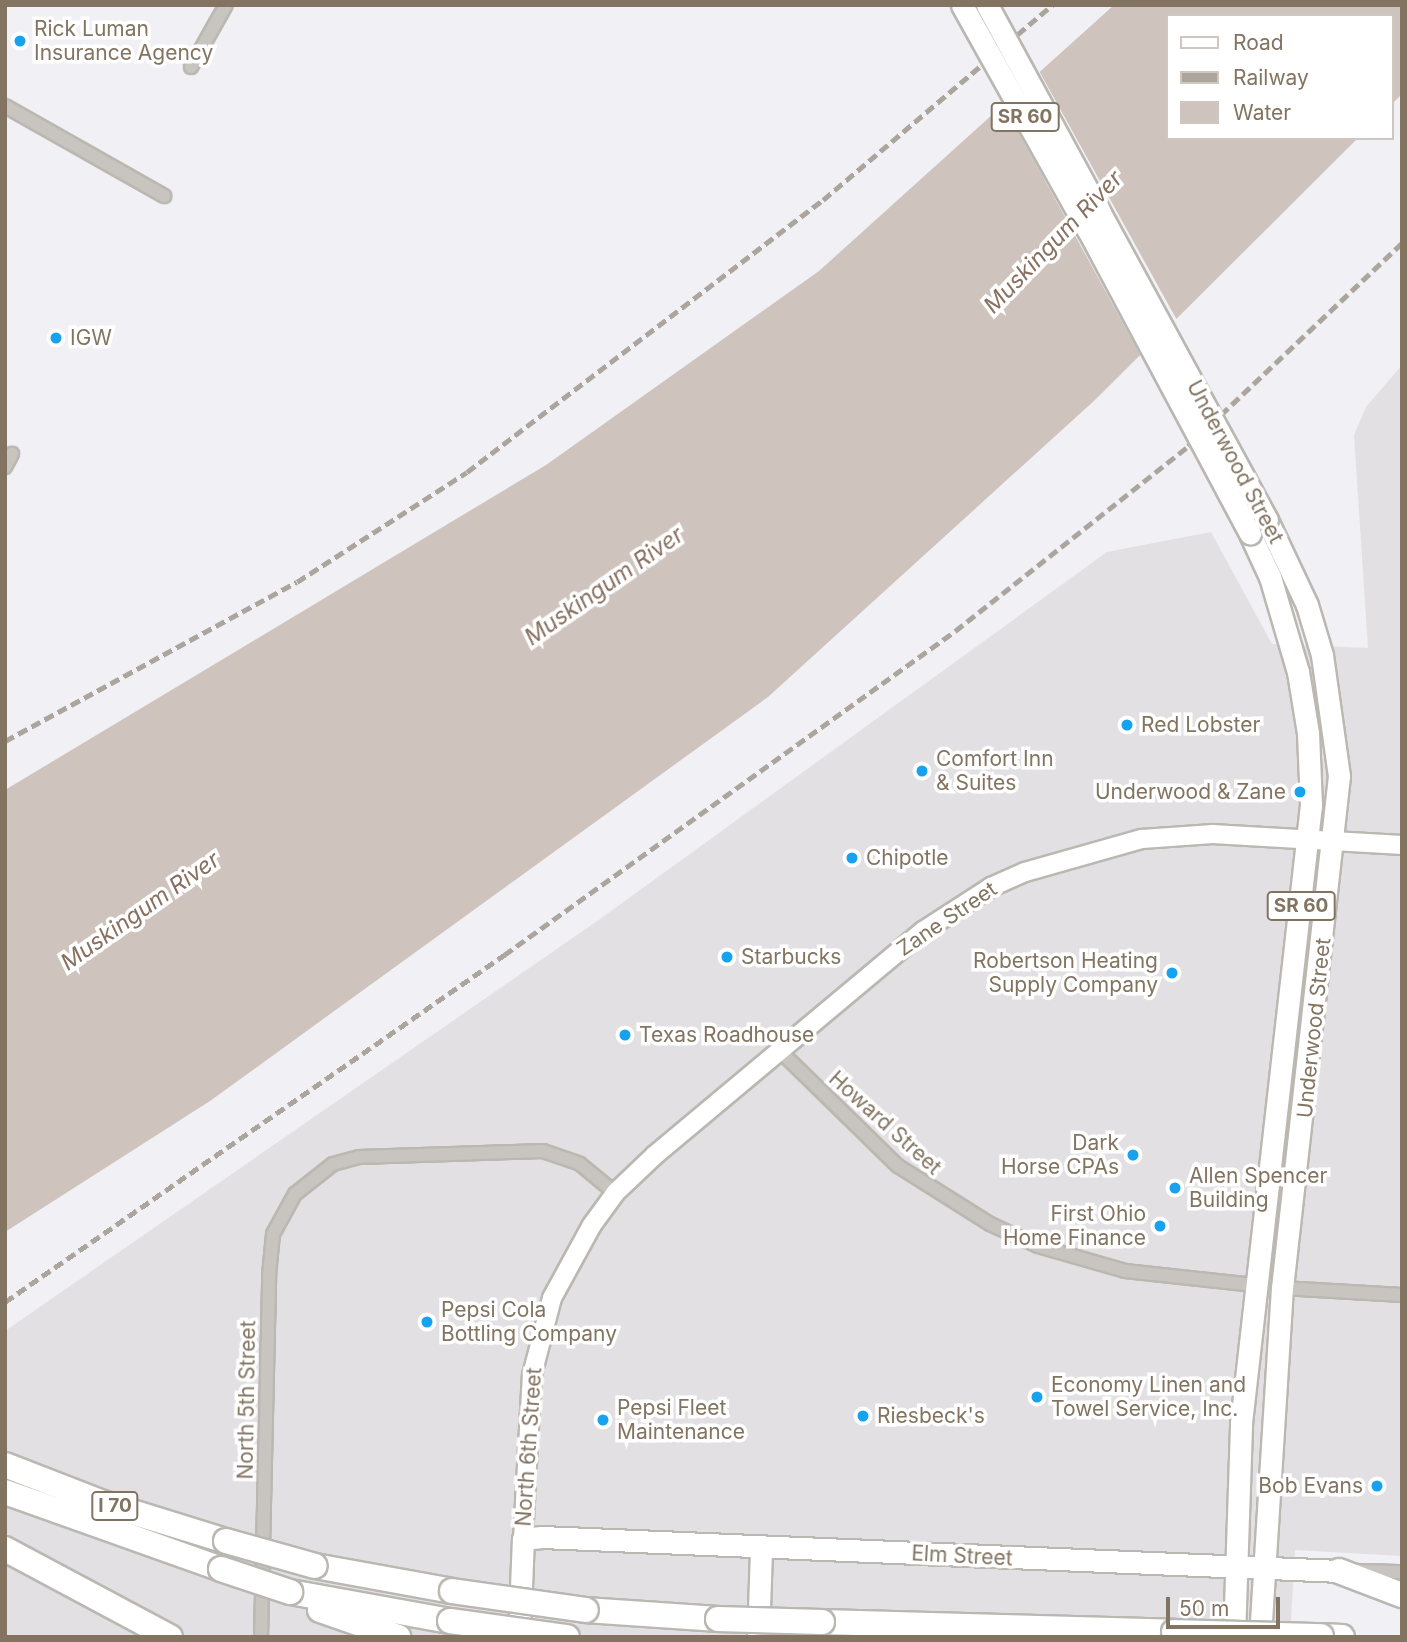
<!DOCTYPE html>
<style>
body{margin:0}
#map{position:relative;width:1407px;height:1642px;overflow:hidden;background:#f0f0f5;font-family:Inter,sans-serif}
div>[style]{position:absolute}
.built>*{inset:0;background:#e2e0e2}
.water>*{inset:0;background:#cec4bd}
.pier>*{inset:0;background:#f0f0f5}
.roads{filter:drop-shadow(2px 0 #bbb7b1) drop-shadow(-2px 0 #bbb7b1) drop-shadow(0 2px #bbb7b1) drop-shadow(0 -2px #bbb7b1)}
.minor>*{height:12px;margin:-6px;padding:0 6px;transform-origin:6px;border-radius:6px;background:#c8c5c1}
.secondary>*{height:18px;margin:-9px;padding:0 9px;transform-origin:9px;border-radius:9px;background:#fff}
.primary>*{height:21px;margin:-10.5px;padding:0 10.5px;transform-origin:10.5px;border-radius:10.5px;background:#fff}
.motorway>*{height:24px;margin:-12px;padding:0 12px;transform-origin:12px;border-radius:12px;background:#fff}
.rail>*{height:4.5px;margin-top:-2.25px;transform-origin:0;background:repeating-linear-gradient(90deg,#aba59d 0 10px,transparent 0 15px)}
.bridges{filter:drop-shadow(2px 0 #bab7b2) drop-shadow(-2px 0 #bab7b2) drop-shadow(0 2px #bab7b2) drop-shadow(0 -2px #bab7b2)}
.primary-bridge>*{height:21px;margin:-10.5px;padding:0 10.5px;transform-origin:10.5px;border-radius:10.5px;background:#fff}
.motorway-bridge>*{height:24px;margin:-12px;padding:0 12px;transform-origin:12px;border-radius:12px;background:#fff}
.dots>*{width:19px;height:19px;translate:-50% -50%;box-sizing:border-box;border:4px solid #fff;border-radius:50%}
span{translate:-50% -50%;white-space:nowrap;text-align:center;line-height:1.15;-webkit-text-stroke:7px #fff;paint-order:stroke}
.shield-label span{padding:2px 5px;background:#fff;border:2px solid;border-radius:5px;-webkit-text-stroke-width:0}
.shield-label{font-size:19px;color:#837461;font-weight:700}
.poi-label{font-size:21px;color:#837461}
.left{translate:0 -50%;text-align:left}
.right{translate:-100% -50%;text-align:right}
.street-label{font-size:21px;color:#837461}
.water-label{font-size:23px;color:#887061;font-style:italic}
.frame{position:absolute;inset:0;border:7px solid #837461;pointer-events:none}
.legend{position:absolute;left:1166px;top:14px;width:228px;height:126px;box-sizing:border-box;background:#fff;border:2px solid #cdc7c0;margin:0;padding:9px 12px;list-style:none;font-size:21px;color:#837461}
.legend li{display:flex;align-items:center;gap:14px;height:35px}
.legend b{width:35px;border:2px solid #cdc7c0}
.scale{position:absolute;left:1166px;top:1597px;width:114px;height:32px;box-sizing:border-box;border:4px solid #837461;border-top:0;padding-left:9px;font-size:21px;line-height:24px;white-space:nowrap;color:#837461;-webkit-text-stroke:5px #fff;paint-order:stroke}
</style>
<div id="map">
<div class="built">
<div style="clip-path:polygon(1402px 365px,1402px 1556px,1295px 1550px,1290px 1637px,5px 1637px,5px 1331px,600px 919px,1107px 552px,1211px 532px,1272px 644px,1368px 648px,1354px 435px,1366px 407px)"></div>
</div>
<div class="water">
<div style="clip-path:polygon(1114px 5px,1402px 5px,1402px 94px,1391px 105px,1391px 16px,1167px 16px,1167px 138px,1358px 138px,1096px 399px,768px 697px,210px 1101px,5px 1232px,5px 790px,546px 465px,819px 271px)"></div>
</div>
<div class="pier">
<div style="clip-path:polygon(1038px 69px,1178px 322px,1142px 358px,1002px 102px)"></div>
</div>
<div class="roads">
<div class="minor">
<div style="left:191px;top:67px;width:71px;rotate:-60.6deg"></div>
<div style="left:5px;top:106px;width:183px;rotate:29.5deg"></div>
<div style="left:5px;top:467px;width:15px;rotate:-62deg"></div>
<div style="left:780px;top:1051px;width:165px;rotate:44.3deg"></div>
<div style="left:898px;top:1166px;width:109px;rotate:32.2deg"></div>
<div style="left:990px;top:1224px;width:53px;rotate:24.6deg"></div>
<div style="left:1038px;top:1246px;width:91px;rotate:16deg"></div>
<div style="left:1125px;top:1271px;width:130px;rotate:6.2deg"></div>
<div style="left:1282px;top:1288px;width:120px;rotate:3.3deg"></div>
<div style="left:1357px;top:1571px;width:45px;rotate:1.3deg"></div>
<div style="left:261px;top:1637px;width:362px;rotate:-88.7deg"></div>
<div style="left:269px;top:1275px;width:41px;rotate:-84.4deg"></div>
<div style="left:273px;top:1234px;width:46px;rotate:-61.2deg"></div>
<div style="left:295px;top:1194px;width:48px;rotate:-38.3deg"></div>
<div style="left:333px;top:1164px;width:27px;rotate:-15deg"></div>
<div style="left:359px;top:1157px;width:184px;rotate:-1.9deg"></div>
<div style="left:543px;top:1151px;width:39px;rotate:19deg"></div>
<div style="left:580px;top:1164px;width:45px;rotate:39.6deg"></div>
</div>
<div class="secondary">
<div style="left:523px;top:1539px;width:164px;rotate:-86.9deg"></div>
<div style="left:532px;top:1375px;width:80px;rotate:-75.4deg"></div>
<div style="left:552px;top:1298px;width:83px;rotate:-61.3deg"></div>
<div style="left:592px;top:1225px;width:39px;rotate:-54deg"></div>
<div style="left:615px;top:1193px;width:55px;rotate:-43.5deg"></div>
<div style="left:655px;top:1155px;width:349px;rotate:-39.9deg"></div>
<div style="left:923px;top:931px;width:81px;rotate:-32.9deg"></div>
<div style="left:991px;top:887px;width:37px;rotate:-24deg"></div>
<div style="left:1025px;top:872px;width:122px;rotate:-15.8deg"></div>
<div style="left:1142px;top:839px;width:71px;rotate:-4deg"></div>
<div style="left:1213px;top:834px;width:189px;rotate:3.3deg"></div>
</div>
<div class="primary">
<div style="left:519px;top:1637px;width:98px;rotate:-87.7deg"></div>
<div style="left:523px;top:1539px;width:19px;rotate:-6deg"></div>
<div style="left:542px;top:1537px;width:798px;rotate:2.44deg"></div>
<div style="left:758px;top:1637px;width:88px;rotate:-88deg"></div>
<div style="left:1234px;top:1637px;width:214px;rotate:-88.1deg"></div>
<div style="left:1241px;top:1423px;width:622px;rotate:-83.54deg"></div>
<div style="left:1311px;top:805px;width:72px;rotate:-92.4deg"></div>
<div style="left:1308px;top:733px;width:62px;rotate:-99.3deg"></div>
<div style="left:1298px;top:672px;width:99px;rotate:-106.4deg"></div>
<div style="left:1270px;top:577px;width:47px;rotate:-114.9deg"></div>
<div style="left:1260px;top:1637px;width:350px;rotate:-86.4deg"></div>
<div style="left:1282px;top:1288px;width:515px;rotate:-83.65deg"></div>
<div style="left:1339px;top:776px;width:122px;rotate:-98deg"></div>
<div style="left:1322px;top:655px;width:52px;rotate:-106.7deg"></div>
<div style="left:1307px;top:605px;width:94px;rotate:-115.2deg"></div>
</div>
<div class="motorway">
<div style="left:5px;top:1465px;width:105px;rotate:21.2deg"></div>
<div style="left:103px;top:1503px;width:129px;rotate:17.2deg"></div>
<div style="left:5px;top:1492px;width:229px;rotate:19.6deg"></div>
<div style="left:5px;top:1549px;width:187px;rotate:28.1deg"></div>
<div style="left:315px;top:1566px;width:139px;rotate:10.3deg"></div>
<div style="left:1339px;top:1571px;width:67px;rotate:20.9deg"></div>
<div style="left:290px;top:1592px;width:163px;rotate:10.3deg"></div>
<div style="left:320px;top:1610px;width:83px;rotate:19.1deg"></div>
<div style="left:586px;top:1610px;width:132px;rotate:3.9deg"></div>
<div style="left:822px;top:1622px;width:352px;rotate:1.6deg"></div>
<div style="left:1321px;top:1636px;width:21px;rotate:3deg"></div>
</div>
</div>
<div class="rail">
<div style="left:5px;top:741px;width:332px;rotate:-28.6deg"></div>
<div style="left:297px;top:582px;width:202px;rotate:-32.9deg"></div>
<div style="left:467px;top:472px;width:448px;rotate:-37.4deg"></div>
<div style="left:823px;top:200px;width:301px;rotate:-40.4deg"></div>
<div style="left:5px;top:1302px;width:608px;rotate:-34.81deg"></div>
<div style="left:504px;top:955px;width:555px;rotate:-35.69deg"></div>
<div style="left:955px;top:631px;width:298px;rotate:-38.4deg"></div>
<div style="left:1188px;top:446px;width:295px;rotate:-43.5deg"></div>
</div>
<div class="bridges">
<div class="primary-bridge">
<div style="left:962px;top:5px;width:258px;rotate:60.8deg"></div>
<div style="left:1088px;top:230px;width:344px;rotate:61.9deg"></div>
<div style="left:987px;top:5px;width:586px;rotate:61.47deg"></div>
</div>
<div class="motorway-bridge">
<div style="left:226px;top:1541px;width:92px;rotate:15.7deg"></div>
<div style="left:221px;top:1569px;width:73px;rotate:18.4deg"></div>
<div style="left:452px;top:1591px;width:135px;rotate:8.1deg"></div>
<div style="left:718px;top:1619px;width:104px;rotate:1.7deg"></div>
<div style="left:450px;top:1621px;width:118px;rotate:7.8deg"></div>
<div style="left:1174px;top:1632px;width:147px;rotate:1.6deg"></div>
</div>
</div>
<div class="dots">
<div style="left:20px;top:41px;background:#16a2ef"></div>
<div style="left:56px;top:338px;background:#16a2ef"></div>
<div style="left:1127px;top:725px;background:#16a2ef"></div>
<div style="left:922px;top:771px;background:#16a2ef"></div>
<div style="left:1300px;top:792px;background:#16a2ef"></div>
<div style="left:852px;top:858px;background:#16a2ef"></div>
<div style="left:727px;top:957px;background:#16a2ef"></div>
<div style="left:1172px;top:973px;background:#16a2ef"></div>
<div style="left:625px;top:1035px;background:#16a2ef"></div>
<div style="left:1133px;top:1155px;background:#16a2ef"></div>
<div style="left:1175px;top:1188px;background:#16a2ef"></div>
<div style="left:1160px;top:1226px;background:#16a2ef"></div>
<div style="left:427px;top:1322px;background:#16a2ef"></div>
<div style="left:1037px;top:1397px;background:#16a2ef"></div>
<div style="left:863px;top:1416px;background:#16a2ef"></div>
<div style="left:603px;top:1420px;background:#16a2ef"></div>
<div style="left:1377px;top:1486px;background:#16a2ef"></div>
</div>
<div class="shield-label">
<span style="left:1025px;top:117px">SR 60</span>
<span style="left:1301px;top:906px">SR 60</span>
<span style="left:115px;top:1506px">I 70</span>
</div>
<div class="poi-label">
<span class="left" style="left:34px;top:41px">Rick Luman<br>Insurance Agency</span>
<span class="left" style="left:70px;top:338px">IGW</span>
<span class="left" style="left:1141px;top:725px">Red Lobster</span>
<span class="left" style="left:936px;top:771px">Comfort Inn<br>&amp; Suites</span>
<span class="right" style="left:1286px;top:792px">Underwood &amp; Zane</span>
<span class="left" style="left:866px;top:858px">Chipotle</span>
<span class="left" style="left:741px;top:957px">Starbucks</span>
<span class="right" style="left:1158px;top:973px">Robertson Heating<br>Supply Company</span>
<span class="left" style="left:639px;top:1035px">Texas Roadhouse</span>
<span class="right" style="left:1119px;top:1155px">Dark<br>Horse CPAs</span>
<span class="left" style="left:1189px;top:1188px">Allen Spencer<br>Building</span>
<span class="right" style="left:1146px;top:1226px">First Ohio<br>Home Finance</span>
<span class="left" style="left:441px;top:1322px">Pepsi Cola<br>Bottling Company</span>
<span class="left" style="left:1051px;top:1397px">Economy Linen and<br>Towel Service, Inc.</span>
<span class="left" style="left:617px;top:1420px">Pepsi Fleet<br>Maintenance</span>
<span class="left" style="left:877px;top:1416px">Riesbeck's</span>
<span class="right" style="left:1363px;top:1486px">Bob Evans</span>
</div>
<div class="street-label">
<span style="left:1235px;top:462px;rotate:62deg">Underwood Street</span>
<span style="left:947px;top:919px;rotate:-34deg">Zane Street</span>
<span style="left:1314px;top:1028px;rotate:-84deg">Underwood Street</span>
<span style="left:885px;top:1123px;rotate:42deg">Howard Street</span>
<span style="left:247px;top:1400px;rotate:-89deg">North 5th Street</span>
<span style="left:529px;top:1447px;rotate:-86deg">North 6th Street</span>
<span style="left:962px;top:1556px;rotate:3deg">Elm Street</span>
</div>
<div class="water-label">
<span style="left:1053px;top:242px;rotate:-46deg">Muskingum River</span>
<span style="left:604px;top:586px;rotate:-35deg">Muskingum River</span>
<span style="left:140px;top:911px;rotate:-35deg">Muskingum River</span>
</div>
<div class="frame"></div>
<ul class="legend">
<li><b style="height:9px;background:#fff"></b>Road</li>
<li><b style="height:9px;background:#aba59d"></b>Railway</li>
<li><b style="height:19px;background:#cec4bd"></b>Water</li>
</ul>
<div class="scale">50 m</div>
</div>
